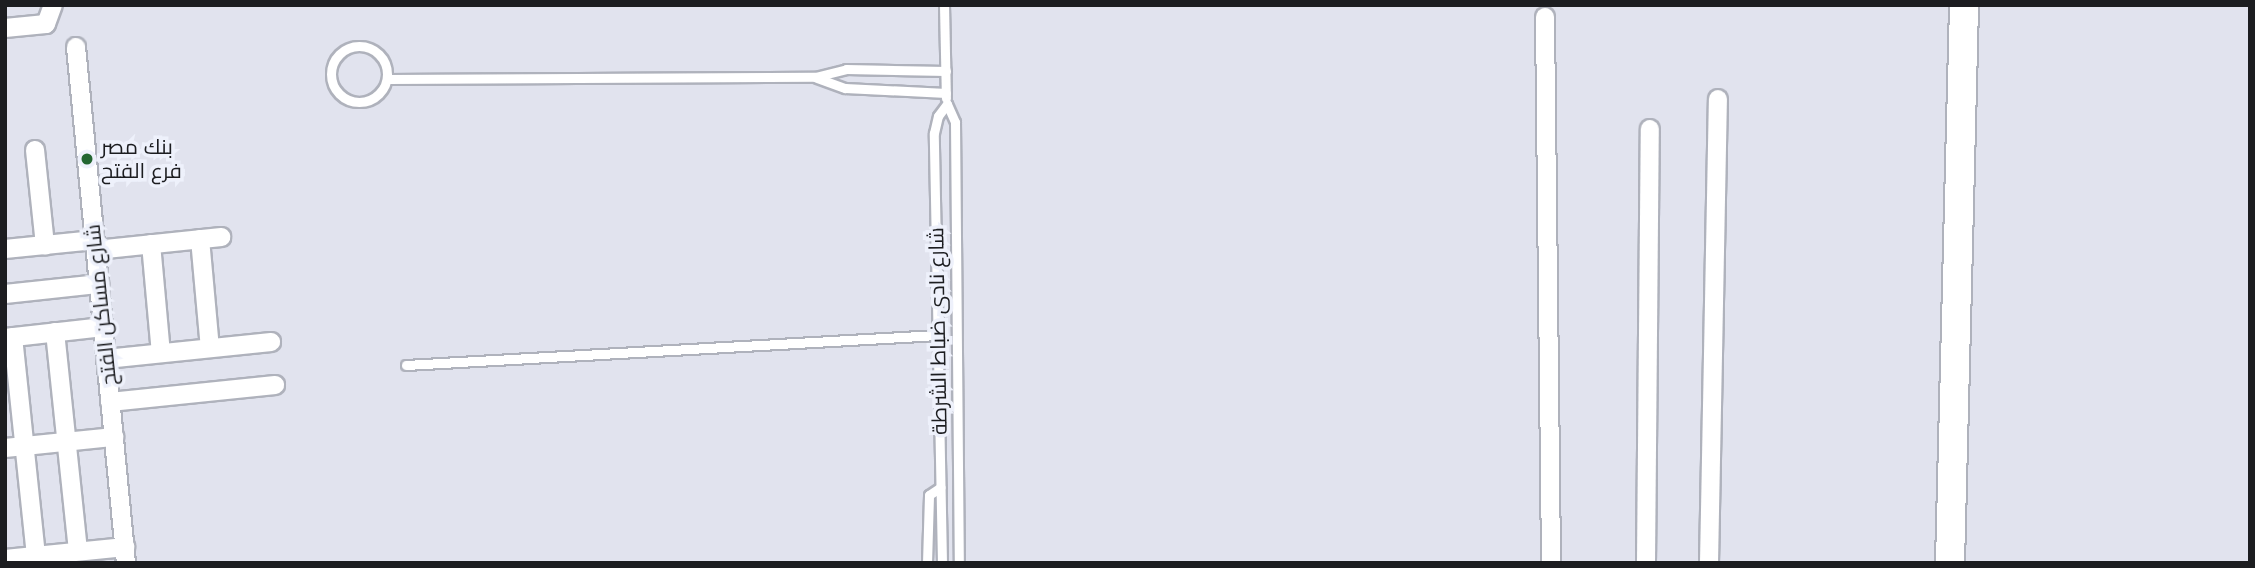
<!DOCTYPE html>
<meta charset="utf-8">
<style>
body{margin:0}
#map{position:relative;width:2255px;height:568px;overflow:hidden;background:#e1e3ee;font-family:Arial,Cairo,sans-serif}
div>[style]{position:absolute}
.roads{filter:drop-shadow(2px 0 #afb2bc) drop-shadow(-2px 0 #afb2bc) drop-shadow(0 2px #afb2bc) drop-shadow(0 -2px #afb2bc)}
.lane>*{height:9px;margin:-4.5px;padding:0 4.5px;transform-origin:4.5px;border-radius:4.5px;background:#fff}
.lane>.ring{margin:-4.5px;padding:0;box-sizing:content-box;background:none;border:9px solid #fff;border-radius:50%}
.street>*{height:18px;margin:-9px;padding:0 9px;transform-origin:9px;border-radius:9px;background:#fff}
.primary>*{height:28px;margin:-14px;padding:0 14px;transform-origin:14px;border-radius:14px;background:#fff}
.dots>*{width:19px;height:19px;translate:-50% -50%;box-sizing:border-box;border:4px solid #eef1fb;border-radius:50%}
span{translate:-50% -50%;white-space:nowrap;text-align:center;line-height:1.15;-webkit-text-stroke:7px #eef1fb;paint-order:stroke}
.poi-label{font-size:21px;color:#1c1d20}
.left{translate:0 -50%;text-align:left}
.street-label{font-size:21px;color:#1c1d20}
.frame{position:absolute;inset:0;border:7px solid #1c1d20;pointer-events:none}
</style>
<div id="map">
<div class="roads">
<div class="lane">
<div style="left:944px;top:5px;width:93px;rotate:88.8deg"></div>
<div class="ring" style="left:331px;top:46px;width:47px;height:47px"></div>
<div style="left:817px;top:78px;width:30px;rotate:20deg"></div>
<div style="left:845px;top:88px;width:101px;rotate:2.8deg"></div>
<div style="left:388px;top:79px;width:427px;rotate:-0.3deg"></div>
<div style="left:815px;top:77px;width:32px;rotate:-14deg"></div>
<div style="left:846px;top:69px;width:100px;rotate:1.1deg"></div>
<div style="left:406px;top:365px;width:533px;rotate:-3.23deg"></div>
<div style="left:927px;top:563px;width:68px;rotate:-88.3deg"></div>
<div style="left:929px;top:495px;width:14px;rotate:-34deg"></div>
<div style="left:942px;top:563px;width:430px;rotate:-91.1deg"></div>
<div style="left:934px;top:133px;width:17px;rotate:-77deg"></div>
<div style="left:938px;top:116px;width:15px;rotate:-53deg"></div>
<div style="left:947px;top:104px;width:20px;rotate:66deg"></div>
<div style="left:955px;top:122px;width:441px;rotate:89.5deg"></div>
</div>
<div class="street">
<div style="left:1545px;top:17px;width:546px;rotate:89.37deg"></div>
<div style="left:5px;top:28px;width:41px;rotate:-5.6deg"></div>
<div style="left:46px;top:24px;width:20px;rotate:-70deg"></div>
<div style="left:76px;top:47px;width:518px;rotate:84.47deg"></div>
<div style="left:35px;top:150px;width:96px;rotate:84deg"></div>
<div style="left:200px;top:239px;width:109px;rotate:84.8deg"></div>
<div style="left:151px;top:244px;width:109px;rotate:84.8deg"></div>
<div style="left:5px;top:249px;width:90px;rotate:-5.7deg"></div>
<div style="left:96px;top:250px;width:126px;rotate:-5.9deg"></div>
<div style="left:5px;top:294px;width:95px;rotate:-6.1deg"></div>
<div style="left:55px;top:332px;width:220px;rotate:84deg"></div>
<div style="left:13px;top:337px;width:220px;rotate:84deg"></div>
<div style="left:5px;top:338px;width:99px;rotate:-6.4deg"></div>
<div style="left:106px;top:359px;width:166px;rotate:-5.9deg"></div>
<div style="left:110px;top:402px;width:166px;rotate:-5.9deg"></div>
<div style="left:5px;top:448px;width:110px;rotate:-5.8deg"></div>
<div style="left:5px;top:559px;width:121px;rotate:-5.7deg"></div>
<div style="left:1646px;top:563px;width:434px;rotate:-89.5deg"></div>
<div style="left:1709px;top:563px;width:464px;rotate:-88.9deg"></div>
</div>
<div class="primary">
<div style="left:1950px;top:563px;width:558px;rotate:-88.56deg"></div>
</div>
</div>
<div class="dots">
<div style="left:87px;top:159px;background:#236631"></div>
</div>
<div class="poi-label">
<span class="left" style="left:101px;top:159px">بنك مصر<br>فرع الفتح</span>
</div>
<div class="street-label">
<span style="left:101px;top:305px;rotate:-96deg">شارع مساكن الفتح</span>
<span style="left:938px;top:331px;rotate:-91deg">شارع نادى ضباط الشرطة</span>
</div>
<div class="frame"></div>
</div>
